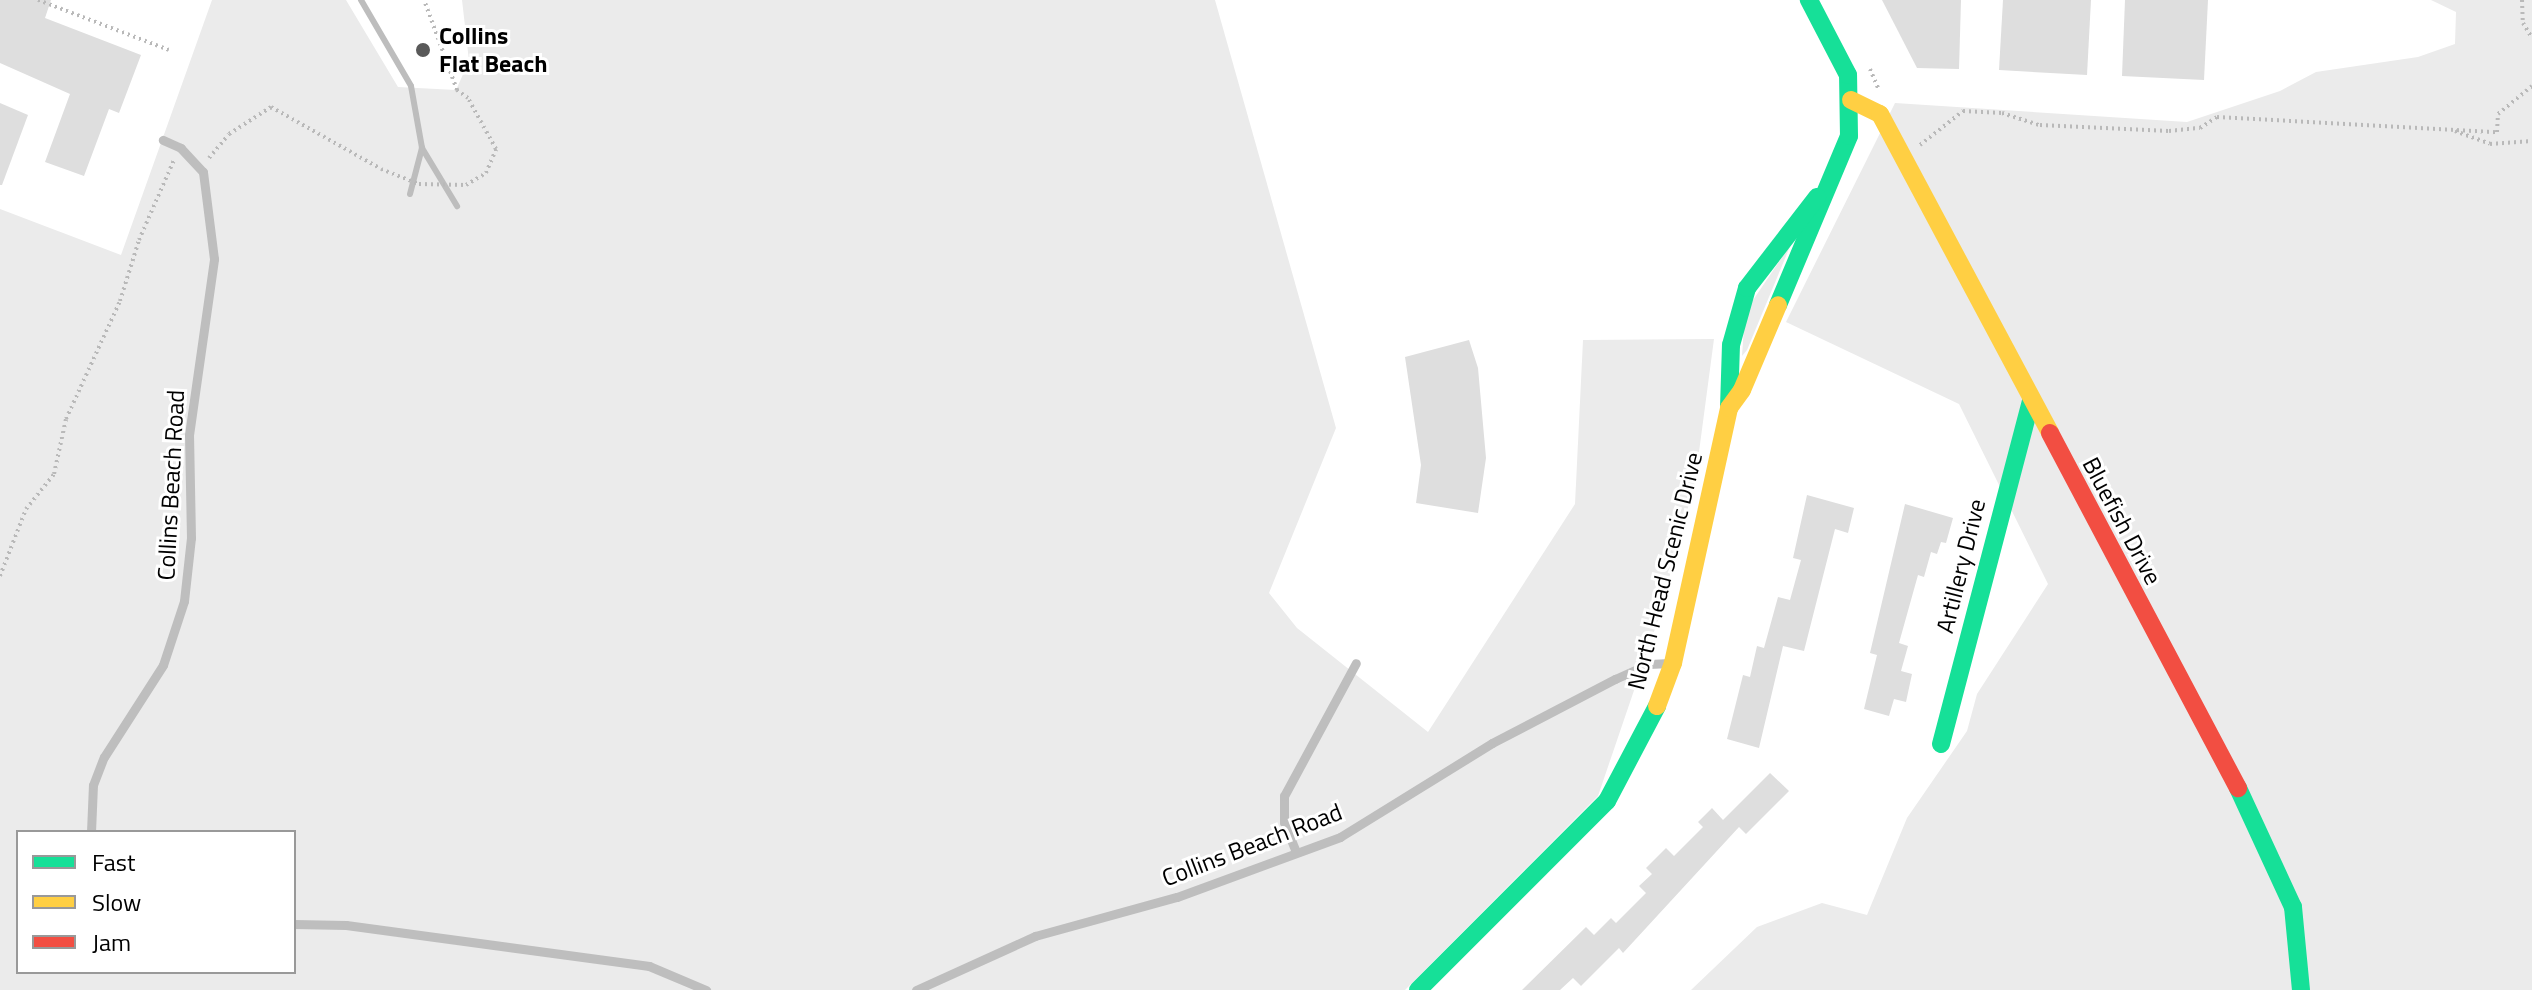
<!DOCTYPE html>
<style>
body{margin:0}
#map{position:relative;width:2532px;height:990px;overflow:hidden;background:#fff;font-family:"Titillium Web",sans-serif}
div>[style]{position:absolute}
.green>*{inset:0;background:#ebebeb}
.stream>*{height:6px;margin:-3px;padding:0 3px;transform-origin:3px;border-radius:3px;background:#bdbdbd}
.building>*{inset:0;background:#dedede}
.path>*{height:4px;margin-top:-2px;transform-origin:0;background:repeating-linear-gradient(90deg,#b9b9b9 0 2px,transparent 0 6px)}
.lane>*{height:9px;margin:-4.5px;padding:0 4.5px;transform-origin:4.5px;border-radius:4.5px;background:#bebebe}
.fast>*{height:18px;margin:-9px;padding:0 9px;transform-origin:9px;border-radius:9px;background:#16e098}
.slow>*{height:18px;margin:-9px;padding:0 9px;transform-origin:9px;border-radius:9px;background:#ffcf43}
.jam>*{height:18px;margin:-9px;padding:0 9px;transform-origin:9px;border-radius:9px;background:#f24e42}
.dots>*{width:22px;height:22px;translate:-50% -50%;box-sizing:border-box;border:4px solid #fff;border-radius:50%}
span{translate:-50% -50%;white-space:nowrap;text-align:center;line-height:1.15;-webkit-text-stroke:6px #fff;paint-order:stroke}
.poi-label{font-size:24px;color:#000;font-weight:700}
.left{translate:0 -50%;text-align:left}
.street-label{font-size:24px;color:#000}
.legend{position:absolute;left:16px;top:830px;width:280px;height:144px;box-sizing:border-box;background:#fff;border:2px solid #999;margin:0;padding:10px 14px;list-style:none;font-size:24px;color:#000}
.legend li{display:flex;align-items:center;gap:16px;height:40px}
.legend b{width:40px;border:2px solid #999}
</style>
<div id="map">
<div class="green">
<div style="clip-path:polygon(evenodd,212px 0,346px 0,398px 87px,456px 90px,469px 61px,462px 0,1215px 0,1336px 428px,1269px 593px,1297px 628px,1428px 732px,1575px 504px,1583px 340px,1714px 339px,1695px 482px,1657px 623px,1598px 796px,1405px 990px,0 990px,0 209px,121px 255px,212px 0,18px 832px,294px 832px,294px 972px,18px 972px,18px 832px)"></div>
<div style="clip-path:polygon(2431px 0,2532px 0,2532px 990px,1691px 990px,1757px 927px,1822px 903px,1867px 915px,1907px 818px,1967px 731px,1977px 694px,2048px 584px,1959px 404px,1786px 322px,1895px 103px,2187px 122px,2280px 91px,2316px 72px,2418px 57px,2455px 44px,2456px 12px)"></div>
<div style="clip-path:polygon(1791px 244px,1747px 350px,1742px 356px,1745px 312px)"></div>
</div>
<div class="stream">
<div style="left:361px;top:0;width:99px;rotate:59.8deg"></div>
<div style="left:411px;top:86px;width:63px;rotate:79.9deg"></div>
<div style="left:422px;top:148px;width:68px;rotate:58.9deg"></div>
<div style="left:410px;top:194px;width:48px;rotate:-75.4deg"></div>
</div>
<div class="building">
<div style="clip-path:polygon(0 0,51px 0,45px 18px,141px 55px,119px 113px,109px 109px,84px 176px,45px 162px,70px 94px,0 63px)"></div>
<div style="clip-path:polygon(1882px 0,1961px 0,1959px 69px,1917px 68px)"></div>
<div style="clip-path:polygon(2003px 0,2091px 0,2087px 75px,1999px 70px)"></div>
<div style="clip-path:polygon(2125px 0,2208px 0,2204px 80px,2122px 76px)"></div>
<div style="clip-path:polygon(0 103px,28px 115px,2px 185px,0 185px)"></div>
<div style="clip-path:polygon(1469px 340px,1478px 368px,1486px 458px,1478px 513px,1416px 503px,1421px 465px,1405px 357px)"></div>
<div style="clip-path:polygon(1807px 495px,1854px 508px,1848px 533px,1835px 529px,1804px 651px,1783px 646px,1759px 748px,1727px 739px,1743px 675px,1750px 677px,1757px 646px,1764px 648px,1778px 597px,1790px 600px,1801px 560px,1793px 558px)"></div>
<div style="clip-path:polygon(1905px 504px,1953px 518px,1946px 543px,1941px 542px,1937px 554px,1931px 552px,1924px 577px,1918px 575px,1899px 643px,1908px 646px,1901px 671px,1912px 674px,1906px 702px,1894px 699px,1889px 716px,1864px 709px,1877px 655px,1870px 653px)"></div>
<div style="clip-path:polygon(1770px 773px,1789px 791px,1746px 834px,1739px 827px,1623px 953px,1619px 948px,1581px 986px,1573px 978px,1560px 990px,1522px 990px,1586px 927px,1594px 935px,1611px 918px,1616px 923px,1646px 893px,1639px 886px,1652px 874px,1646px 868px,1666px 848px,1674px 856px,1703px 827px,1698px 822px,1712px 808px,1723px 820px)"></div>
</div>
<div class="path">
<div style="left:38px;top:0;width:140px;rotate:20.9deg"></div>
<div style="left:2522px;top:0;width:23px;rotate:88deg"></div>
<div style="left:2523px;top:23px;width:17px;rotate:59deg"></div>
<div style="left:1870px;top:69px;width:23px;rotate:67deg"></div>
<div style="left:2455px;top:131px;width:37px;rotate:20deg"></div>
<div style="left:2490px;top:144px;width:42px;rotate:-4.1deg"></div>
<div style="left:1920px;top:145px;width:55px;rotate:-38.3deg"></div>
<div style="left:1963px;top:111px;width:39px;rotate:3deg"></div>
<div style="left:2002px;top:113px;width:40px;rotate:18deg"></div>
<div style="left:2040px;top:125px;width:129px;rotate:2.7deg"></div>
<div style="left:2169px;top:131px;width:31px;rotate:-6deg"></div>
<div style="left:2200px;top:128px;width:20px;rotate:-33deg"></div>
<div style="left:2217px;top:117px;width:280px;rotate:3.1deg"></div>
<div style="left:2497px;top:132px;width:18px;rotate:-87deg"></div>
<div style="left:2498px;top:114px;width:44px;rotate:-39.5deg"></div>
<div style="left:209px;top:158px;width:31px;rotate:-50deg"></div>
<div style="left:229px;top:134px;width:50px;rotate:-32.7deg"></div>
<div style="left:271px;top:107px;width:126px;rotate:29.4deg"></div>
<div style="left:381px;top:169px;width:41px;rotate:21.5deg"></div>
<div style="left:419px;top:184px;width:47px;rotate:1.2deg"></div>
<div style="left:466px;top:185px;width:23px;rotate:-31deg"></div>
<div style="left:486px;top:173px;width:26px;rotate:-67deg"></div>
<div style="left:496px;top:149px;width:58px;rotate:-118.8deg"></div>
<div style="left:468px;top:98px;width:14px;rotate:-144deg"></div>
<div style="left:457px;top:90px;width:96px;rotate:-110.1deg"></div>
<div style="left:0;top:576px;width:72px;rotate:-68.8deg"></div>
<div style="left:26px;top:509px;width:45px;rotate:-51.3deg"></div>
<div style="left:54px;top:474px;width:56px;rotate:-77.7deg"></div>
<div style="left:66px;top:419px;width:130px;rotate:-65.4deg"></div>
<div style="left:120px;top:301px;width:64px;rotate:-72.7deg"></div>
<div style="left:139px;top:240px;width:87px;rotate:-66.4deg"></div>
</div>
<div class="lane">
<div style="left:91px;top:832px;width:47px;rotate:-87.6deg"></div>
<div style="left:93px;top:785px;width:30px;rotate:-69deg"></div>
<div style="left:104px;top:757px;width:109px;rotate:-57.3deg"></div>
<div style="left:163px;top:665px;width:67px;rotate:-71.8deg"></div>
<div style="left:184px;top:601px;width:63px;rotate:-83.7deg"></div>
<div style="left:191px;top:538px;width:103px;rotate:-91.1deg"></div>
<div style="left:189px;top:435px;width:178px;rotate:-81.9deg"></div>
<div style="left:214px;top:259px;width:88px;rotate:-97.2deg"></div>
<div style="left:203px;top:172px;width:33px;rotate:-133deg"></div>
<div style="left:181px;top:148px;width:20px;rotate:-156deg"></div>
<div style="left:1296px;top:852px;width:32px;rotate:-112deg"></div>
<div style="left:1284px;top:822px;width:26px;rotate:-90deg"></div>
<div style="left:1284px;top:796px;width:151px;rotate:-61.6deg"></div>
<div style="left:294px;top:924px;width:52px;rotate:1.1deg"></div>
<div style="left:346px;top:925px;width:306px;rotate:7.7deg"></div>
<div style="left:649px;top:966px;width:62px;rotate:22.8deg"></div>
<div style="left:916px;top:990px;width:131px;rotate:-24.4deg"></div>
<div style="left:1035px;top:936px;width:147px;rotate:-15.4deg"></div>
<div style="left:1177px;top:897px;width:174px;rotate:-20.2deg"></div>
<div style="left:1340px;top:837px;width:179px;rotate:-31.7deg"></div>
<div style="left:1492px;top:743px;width:139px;rotate:-27.5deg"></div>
<div style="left:1615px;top:679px;width:37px;rotate:-24deg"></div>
<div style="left:1649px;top:664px;width:21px;rotate:-3deg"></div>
</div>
<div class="fast">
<div style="left:1778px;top:305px;width:183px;rotate:-67.2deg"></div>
<div style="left:1849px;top:136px;width:61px;rotate:-90.9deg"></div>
<div style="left:1848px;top:75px;width:85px;rotate:-117.5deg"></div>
<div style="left:1729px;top:408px;width:63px;rotate:-88.2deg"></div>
<div style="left:1731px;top:345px;width:59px;rotate:-74.3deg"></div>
<div style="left:1747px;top:288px;width:115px;rotate:-52.4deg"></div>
<div style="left:1941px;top:744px;width:354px;rotate:-75.3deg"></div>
<div style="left:2238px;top:788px;width:131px;rotate:65.2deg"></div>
<div style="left:2293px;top:907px;width:83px;rotate:84.5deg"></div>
<div style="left:1418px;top:990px;width:267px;rotate:-45deg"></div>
<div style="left:1607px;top:801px;width:107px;rotate:-62.2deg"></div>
</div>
<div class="slow">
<div style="left:1851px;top:100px;width:32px;rotate:26deg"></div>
<div style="left:1880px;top:114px;width:361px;rotate:61.9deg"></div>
<div style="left:1657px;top:706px;width:46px;rotate:-69.6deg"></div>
<div style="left:1673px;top:663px;width:261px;rotate:-77.6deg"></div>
<div style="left:1729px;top:408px;width:22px;rotate:-54deg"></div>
<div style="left:1742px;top:390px;width:92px;rotate:-67deg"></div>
</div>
<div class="jam">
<div style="left:2050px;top:433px;width:402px;rotate:62.1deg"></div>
</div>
<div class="dots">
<div style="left:423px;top:50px;background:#595959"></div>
</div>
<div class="poi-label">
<span class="left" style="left:439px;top:50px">Collins<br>Flat Beach</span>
</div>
<div class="street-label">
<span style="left:171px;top:485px;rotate:-87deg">Collins Beach Road</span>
<span style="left:2122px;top:521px;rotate:62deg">Bluefish Drive</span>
<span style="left:1961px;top:566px;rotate:-76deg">Artillery Drive</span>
<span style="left:1665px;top:571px;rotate:-76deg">North Head Scenic Drive</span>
<span style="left:1252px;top:845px;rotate:-21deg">Collins Beach Road</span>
</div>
<ul class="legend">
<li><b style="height:10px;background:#16e098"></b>Fast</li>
<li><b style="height:10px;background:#ffcf43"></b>Slow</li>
<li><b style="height:10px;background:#f24e42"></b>Jam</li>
</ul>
</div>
